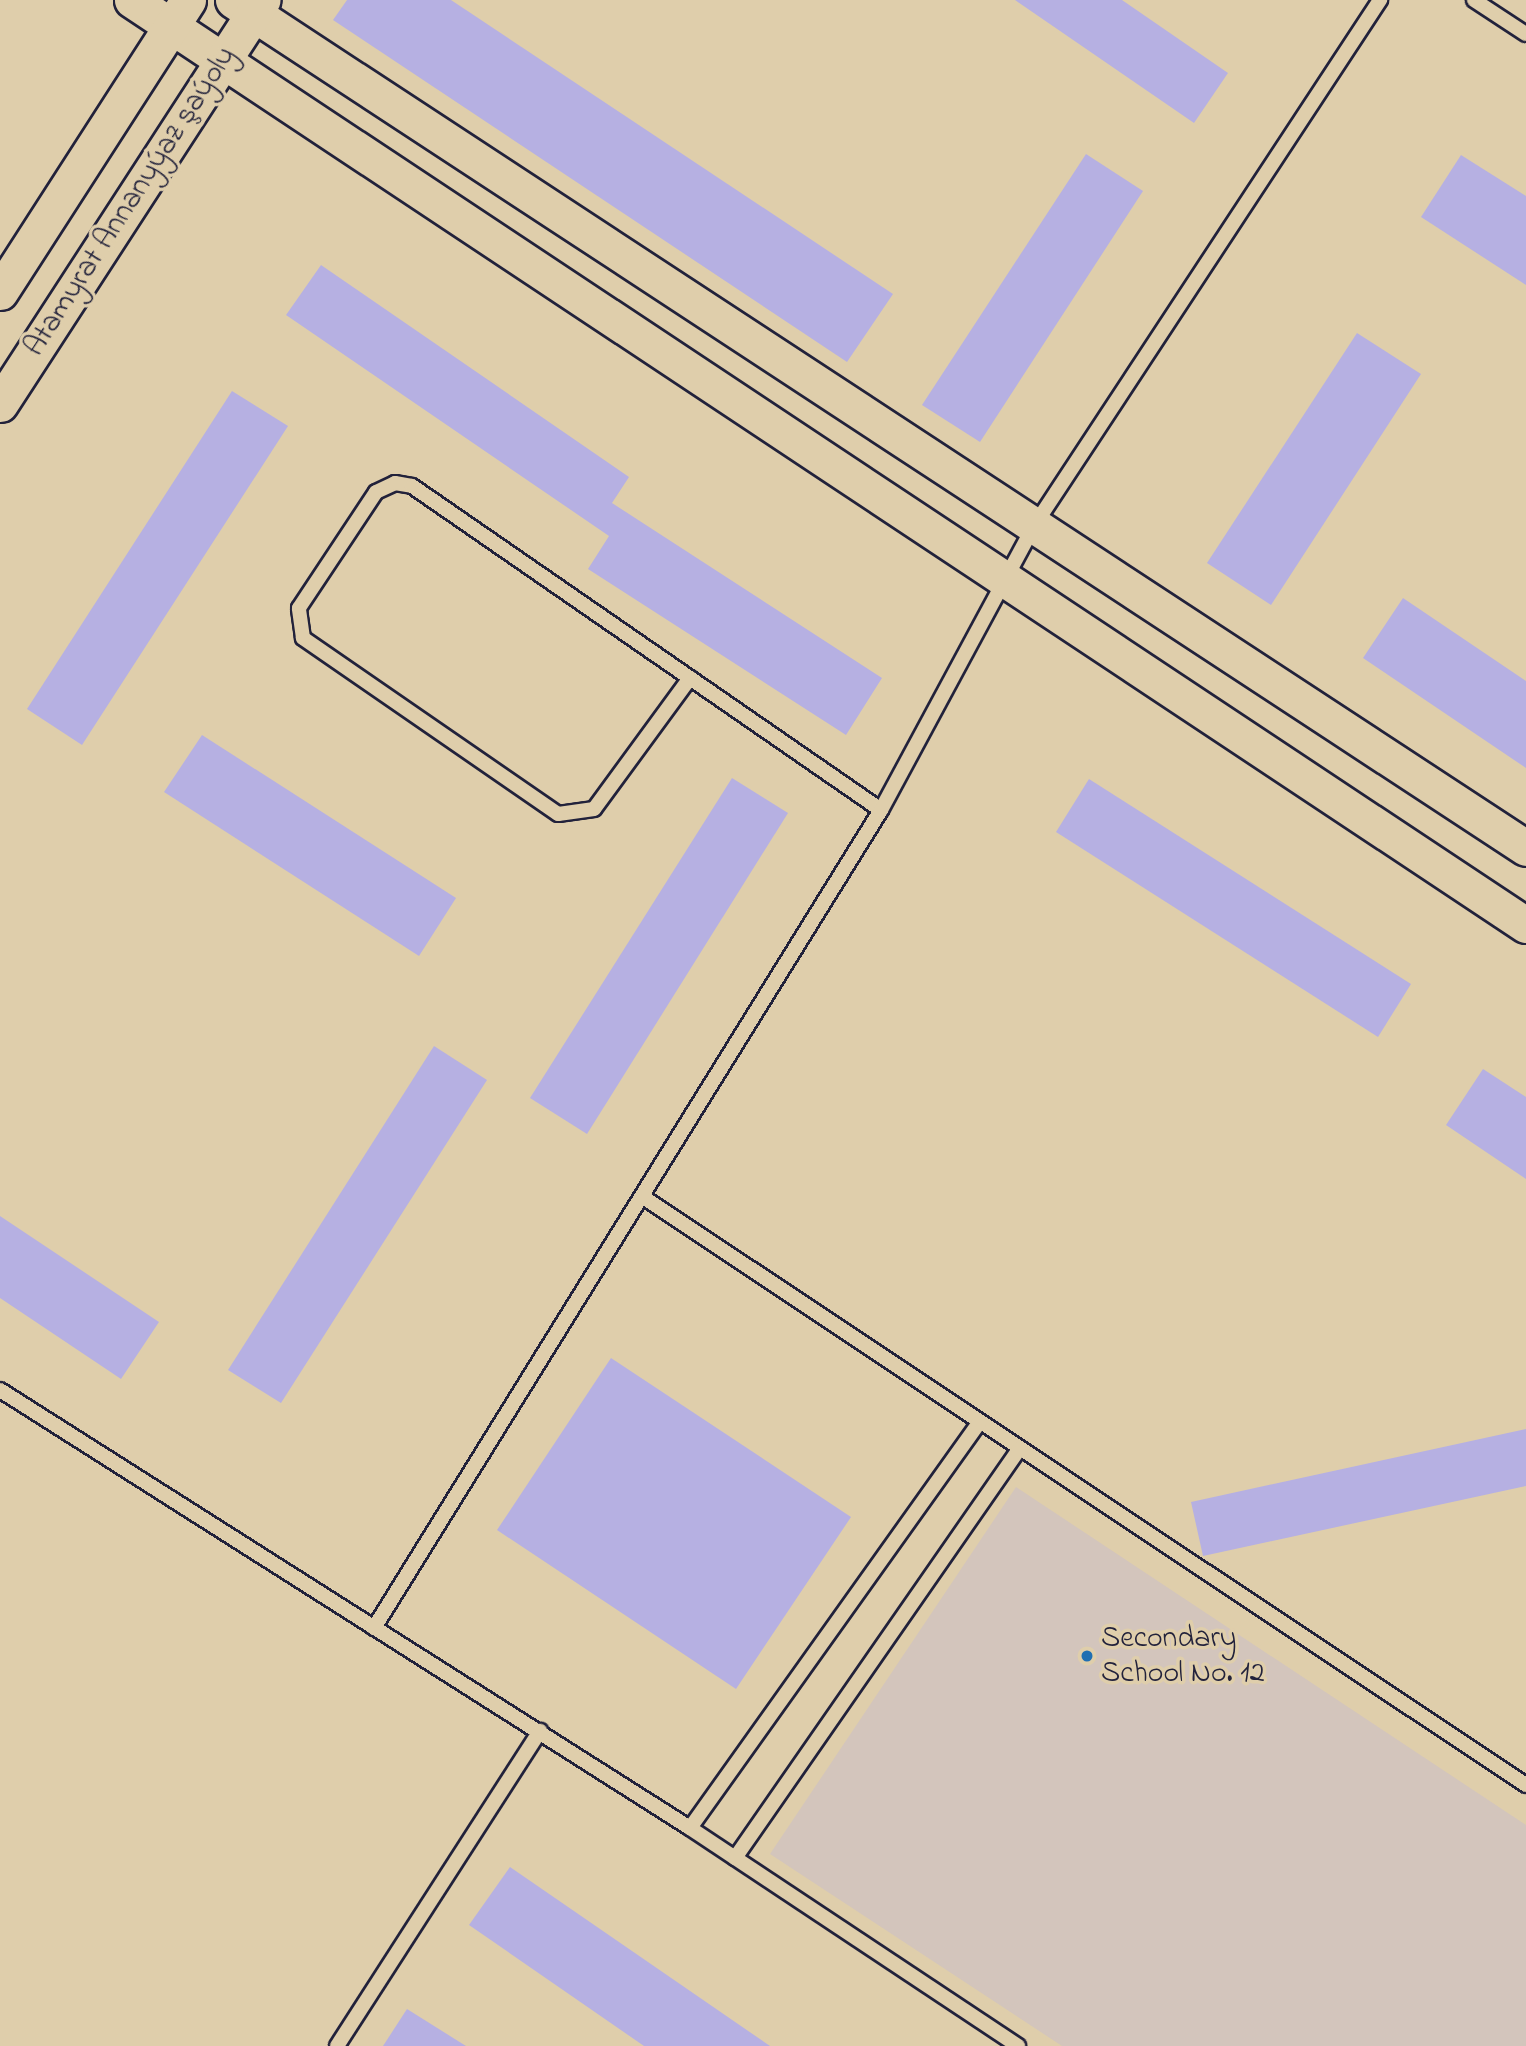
<!DOCTYPE html>
<meta charset="utf-8">
<style>
body{margin:0}
#map{position:relative;width:1526px;height:2046px;overflow:hidden;background:#dfceab;font-family:"Indie Flower",sans-serif}
div>[style]{position:absolute}
.built>*{inset:0;background:#d3c5bc}
.building>*{inset:0;background:#b6b0e2}
.roads{filter:drop-shadow(2px 0 #22223b) drop-shadow(-2px 0 #22223b) drop-shadow(0 2px #22223b) drop-shadow(0 -2px #22223b)}
.service>*{height:14px;margin:-7px;padding:0 7px;transform-origin:7px;border-radius:7px;background:#dfceab}
.tertiary>*{height:35px;margin:-17.5px;padding:0 17.5px;transform-origin:17.5px;border-radius:17.5px;background:#dfceab}
.dots>*{width:19px;height:19px;translate:-50% -50%;box-sizing:border-box;border:4px solid #dfceab;border-radius:50%}
span{translate:-50% -50%;white-space:nowrap;text-align:center;line-height:1.15;-webkit-text-stroke:7px #dfceab;paint-order:stroke}
.street-label{font-size:30px;color:#22223b}
.poi-label{font-size:30px;color:#22223b}
.left{translate:0 -50%;text-align:left}
</style>
<div id="map">
<div class="built">
<div style="clip-path:polygon(1016px 1487px,1526px 1825px,1526px 2046px,1062px 2046px,770px 1854px)"></div>
</div>
<div class="building">
<div style="clip-path:polygon(347px 0,451px 0,893px 294px,847px 362px,333px 20px)"></div>
<div style="clip-path:polygon(1015px 0,1122px 0,1228px 73px,1194px 123px)"></div>
<div style="clip-path:polygon(1086px 154px,1143px 191px,980px 442px,922px 405px)"></div>
<div style="clip-path:polygon(1461px 155px,1526px 196px,1526px 285px,1421px 217px)"></div>
<div style="clip-path:polygon(321px 265px,629px 477px,612px 503px,882px 678px,846px 735px,588px 569px,609px 536px,286px 315px)"></div>
<div style="clip-path:polygon(1357px 333px,1421px 374px,1271px 605px,1207px 563px)"></div>
<div style="clip-path:polygon(232px 391px,288px 426px,82px 745px,27px 709px)"></div>
<div style="clip-path:polygon(1403px 598px,1526px 681px,1526px 768px,1363px 658px)"></div>
<div style="clip-path:polygon(202px 735px,456px 898px,419px 956px,164px 792px)"></div>
<div style="clip-path:polygon(732px 778px,788px 813px,587px 1134px,530px 1098px)"></div>
<div style="clip-path:polygon(1089px 779px,1411px 984px,1378px 1037px,1056px 832px)"></div>
<div style="clip-path:polygon(434px 1046px,487px 1080px,281px 1403px,228px 1370px)"></div>
<div style="clip-path:polygon(1483px 1069px,1526px 1097px,1526px 1179px,1446px 1125px)"></div>
<div style="clip-path:polygon(0 1216px,159px 1322px,121px 1379px,0 1298px)"></div>
<div style="clip-path:polygon(611px 1358px,851px 1517px,736px 1689px,497px 1530px)"></div>
<div style="clip-path:polygon(1526px 1429px,1526px 1486px,1203px 1556px,1191px 1502px)"></div>
<div style="clip-path:polygon(510px 1867px,770px 2046px,644px 2046px,469px 1925px)"></div>
<div style="clip-path:polygon(407px 2009px,466px 2046px,383px 2046px)"></div>
</div>
<div class="roads">
<div class="service">
<div style="left:1474px;top:0;width:62px;rotate:33.2deg"></div>
<div style="left:690px;top:678px;width:162px;rotate:126.2deg"></div>
<div style="left:594px;top:809px;width:36px;rotate:172deg"></div>
<div style="left:558px;top:814px;width:310px;rotate:-145.4deg"></div>
<div style="left:303px;top:638px;width:30px;rotate:-98deg"></div>
<div style="left:299px;top:608px;width:139px;rotate:-56.4deg"></div>
<div style="left:376px;top:492px;width:21px;rotate:-25deg"></div>
<div style="left:395px;top:483px;width:17px;rotate:10deg"></div>
<div style="left:412px;top:486px;width:570px;rotate:34.64deg"></div>
<div style="left:643px;top:1197px;width:1061px;rotate:33.66deg"></div>
<div style="left:0;top:1390px;width:817px;rotate:32.41deg"></div>
<div style="left:690px;top:1828px;width:394px;rotate:33.6deg"></div>
<div style="left:374px;top:1628px;width:962px;rotate:-58.21deg"></div>
<div style="left:881px;top:810px;width:323px;rotate:-61.7deg"></div>
<div style="left:1034px;top:526px;width:630px;rotate:-56.66deg"></div>
<div style="left:690px;top:1828px;width:498px;rotate:-54.5deg"></div>
<div style="left:735px;top:1858px;width:499px;rotate:-55.2deg"></div>
<div style="left:337px;top:2046px;width:375px;rotate:-57.2deg"></div>
</div>
<div class="tertiary">
<div style="left:132px;top:0;width:1673px;rotate:33.57deg"></div>
<div style="left:233px;top:0;width:1546px;rotate:33.26deg"></div>
<div style="left:0;top:292px;width:347px;rotate:-57.2deg"></div>
<div style="left:0;top:404px;width:482px;rotate:-57deg"></div>
</div>
</div>
<div class="dots">
<div style="left:1087px;top:1656px;background:#1f6fb2"></div>
</div>
<div class="street-label">
<span style="left:131px;top:202px;rotate:-57deg">Atamyrat Annanyýaz şaýoly</span>
</div>
<div class="poi-label">
<span class="left" style="left:1101px;top:1656px">Secondary<br>School No. 12</span>
</div>
</div>
